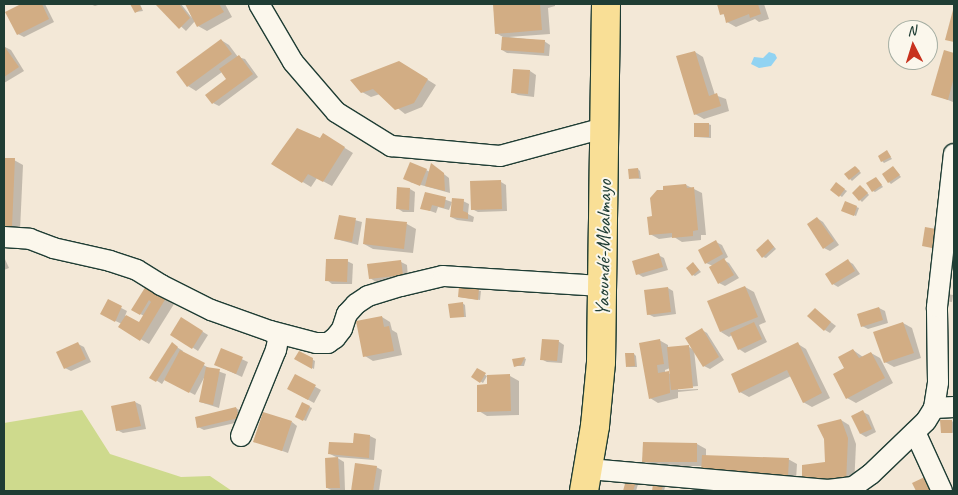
<!DOCTYPE html>
<meta charset="utf-8">
<style>
body{margin:0}
#map{position:relative;width:958px;height:495px;overflow:hidden;background:#f3e8d7;font-family:Caveat,sans-serif}
div>[style]{position:absolute}
.green>*{inset:0;background:#ceda8d}
.water>*{inset:0;background:#91d3f2}
.shadow>*{inset:0;background:#0003}
.building>*{inset:0;background:#d2ad84}
.roads{filter:drop-shadow(1px 0 #1f3d34) drop-shadow(-1px 0 #1f3d34) drop-shadow(0 1px #1f3d34) drop-shadow(0 -1px #1f3d34)}
.minor>*{height:20px;margin:-10px;padding:0 10px;transform-origin:10px;border-radius:10px;background:#fbf7ec}
.highway>*{height:28px;margin:-14px;padding:0 14px;transform-origin:14px;border-radius:14px;background:#f9df96}
span{translate:-50% -50%;white-space:nowrap;text-align:center;line-height:1.15;-webkit-text-stroke:4px #fbf7ec;paint-order:stroke}
.street-label{font-size:21px;color:#1f3d34}
.frame{position:absolute;inset:0;border:5px solid #1f3d34;pointer-events:none}
.north{position:absolute;left:888px;top:20px;width:50px;height:50px;box-sizing:border-box;background:#fbf7ec;border:1px solid #a3ada2;border-radius:50%;rotate:355deg;font-size:14px;font-weight:700;line-height:20px;text-align:center;color:#1f3d34}
.north::after{content:'';display:block;margin:auto;width:18px;height:22px;background:#c8321e;clip-path:polygon(50% 0,100% 100%,50% 72%,0 100%)}
</style>
<div id="map">
<div class="green">
<div style="clip-path:polygon(82px 410px,110px 454px,181px 477px,210px 476px,232px 491px,4px 491px,4px 423px)"></div>
</div>
<div class="water">
<div style="clip-path:polygon(769px 52px,775px 54px,777px 58px,771px 66px,759px 68px,751px 64px,754px 57px,763px 58px)"></div>
</div>
<div class="shadow">
<div style="clip-path:polygon(24px 4px,45px 4px,54px 22px,24px 37px,18px 34px,7px 12px)"></div>
<div style="clip-path:polygon(90px 4px,101px 4px,95px 6px)"></div>
<div style="clip-path:polygon(132px 4px,140px 4px,143px 11px,136px 12px)"></div>
<div style="clip-path:polygon(157px 4px,181px 4px,192px 18px,186px 4px,225px 4px,232px 17px,207px 31px,198px 26px,195px 21px,186px 31px)"></div>
<div style="clip-path:polygon(494px 4px,555px 4px,555px 6px,548px 8px,550px 34px,509px 37px,544px 41px,550px 45px,549px 56px,507px 53px,502px 50px,503px 37px,496px 33px)"></div>
<div style="clip-path:polygon(719px 4px,764px 4px,769px 19px,759px 22px,755px 19px,736px 27px,727px 22px)"></div>
<div style="clip-path:polygon(221px 40px,229px 45px,238px 57px,245px 59px,258px 77px,219px 106px,213px 103px,228px 79px,222px 72px,196px 91px,188px 86px)"></div>
<div style="clip-path:polygon(5px 47px,11px 50px,24px 71px,4px 83px)"></div>
<div style="clip-path:polygon(695px 52px,703px 57px,715px 95px,726px 99px,729px 111px,704px 119px,695px 114px)"></div>
<div style="clip-path:polygon(945px 52px,954px 55px,953px 102px,933px 94px)"></div>
<div style="clip-path:polygon(399px 62px,436px 85px,422px 107px,405px 114px,380px 94px,371px 97px,362px 92px)"></div>
<div style="clip-path:polygon(514px 70px,530px 71px,536px 75px,534px 97px,518px 95px,512px 92px)"></div>
<div style="clip-path:polygon(708px 124px,711px 125px,711px 138px,696px 137px)"></div>
<div style="clip-path:polygon(321px 140px,332px 140px,353px 153px,332px 186px,317px 178px,311px 187px,273px 164px)"></div>
<div style="clip-path:polygon(887px 152px,892px 159px,884px 163px,882px 161px)"></div>
<div style="clip-path:polygon(4px 159px,14px 160px,23px 165px,20px 231px,4px 230px)"></div>
<div style="clip-path:polygon(432px 165px,449px 178px,450px 193px,410px 182px,426px 170px,430px 172px)"></div>
<div style="clip-path:polygon(856px 167px,861px 173px,852px 181px,850px 179px)"></div>
<div style="clip-path:polygon(893px 167px,901px 177px,891px 184px,889px 182px)"></div>
<div style="clip-path:polygon(638px 169px,640px 171px,641px 179px,630px 178px)"></div>
<div style="clip-path:polygon(876px 178px,883px 187px,875px 192px,873px 191px)"></div>
<div style="clip-path:polygon(501px 182px,506px 185px,507px 211px,478px 212px,472px 209px)"></div>
<div style="clip-path:polygon(836px 184px,847px 191px,842px 197px,832px 190px)"></div>
<div style="clip-path:polygon(686px 185px,702px 193px,706px 235px,701px 235px,701px 240px,682px 242px,674px 237px,659px 239px,650px 234px,654px 217px)"></div>
<div style="clip-path:polygon(863px 188px,869px 195px,862px 202px,853px 193px)"></div>
<div style="clip-path:polygon(410px 189px,415px 192px,414px 212px,403px 212px,397px 208px)"></div>
<div style="clip-path:polygon(426px 193px,452px 202px,449px 210px,438px 207px,436px 213px,422px 208px)"></div>
<div style="clip-path:polygon(463px 201px,469px 204px,468px 214px,474px 217px,473px 222px,457px 220px,451px 217px)"></div>
<div style="clip-path:polygon(846px 203px,859px 208px,856px 216px,845px 211px)"></div>
<div style="clip-path:polygon(340px 216px,362px 222px,358px 245px,336px 239px)"></div>
<div style="clip-path:polygon(817px 218px,823px 222px,839px 245px,830px 251px,824px 248px)"></div>
<div style="clip-path:polygon(367px 219px,407px 224px,416px 229px,413px 253px,373px 249px,364px 244px)"></div>
<div style="clip-path:polygon(716px 242px,722px 245px,728px 257px,723px 260px,729px 263px,739px 278px,725px 286px,719px 283px,713px 266px,706px 263px)"></div>
<div style="clip-path:polygon(770px 242px,776px 249px,766px 258px,763px 257px)"></div>
<div style="clip-path:polygon(658px 255px,664px 258px,668px 270px,643px 277px,638px 274px)"></div>
<div style="clip-path:polygon(4px 257px,9px 268px,4px 270px)"></div>
<div style="clip-path:polygon(347px 261px,353px 264px,352px 284px,332px 284px,327px 280px)"></div>
<div style="clip-path:polygon(848px 261px,853px 264px,860px 274px,838px 287px,833px 284px)"></div>
<div style="clip-path:polygon(401px 262px,407px 265px,408px 278px,376px 282px,370px 278px)"></div>
<div style="clip-path:polygon(695px 265px,701px 272px,695px 276px,693px 275px)"></div>
<div style="clip-path:polygon(146px 287px,174px 304px,149px 344px,120px 327px,122px 324px,107px 317px,108px 301px,127px 311px,125px 316px,139px 324px,144px 316px,133px 310px)"></div>
<div style="clip-path:polygon(460px 287px,481px 291px,480px 300px,459px 297px)"></div>
<div style="clip-path:polygon(745px 287px,754px 292px,766px 322px,759px 325px,767px 342px,745px 353px,739px 349px,732px 335px,729px 337px,721px 332px)"></div>
<div style="clip-path:polygon(668px 288px,673px 291px,676px 314px,654px 317px,648px 314px)"></div>
<div style="clip-path:polygon(942px 293px,953px 295px,952px 302px,944px 301px)"></div>
<div style="clip-path:polygon(462px 303px,465px 305px,466px 317px,451px 317px)"></div>
<div style="clip-path:polygon(879px 308px,885px 311px,888px 323px,868px 329px,862px 326px)"></div>
<div style="clip-path:polygon(815px 310px,836px 326px,830px 333px,825px 330px)"></div>
<div style="clip-path:polygon(382px 317px,390px 322px,392px 330px,397px 333px,402px 355px,373px 361px,365px 356px)"></div>
<div style="clip-path:polygon(182px 319px,208px 335px,198px 351px,172px 334px)"></div>
<div style="clip-path:polygon(903px 323px,912px 328px,921px 358px,894px 367px,885px 362px)"></div>
<div style="clip-path:polygon(evenodd,702px 330px,707px 333px,724px 360px,710px 369px,704px 366px,694px 350px,698px 386px,678px 388px,678px 390px,698px 389px,698px 390px,678px 392px,678px 398px,658px 403px,650px 398px,659px 340px,668px 345px,668px 348px,689px 347px,694px 350px,702px 330px,670px 368px,671px 374px,665px 373px,665px 370px,670px 368px)"></div>
<div style="clip-path:polygon(558px 341px,564px 345px,562px 363px,547px 362px,541px 359px)"></div>
<div style="clip-path:polygon(78px 344px,84px 347px,91px 362px,71px 371px,65px 368px)"></div>
<div style="clip-path:polygon(172px 344px,183px 351px,182px 353px,209px 368px,226px 374px,219px 408px,200px 402px,205px 376px,195px 395px,165px 379px,162px 384px,151px 377px)"></div>
<div style="clip-path:polygon(798px 344px,806px 349px,830px 398px,812px 407px,803px 402px,791px 376px,749px 397px,740px 392px)"></div>
<div style="clip-path:polygon(222px 350px,248px 362px,242px 377px,216px 365px)"></div>
<div style="clip-path:polygon(853px 350px,863px 357px,871px 353px,880px 358px,893px 383px,856px 403px,847px 398px,845px 369px)"></div>
<div style="clip-path:polygon(299px 352px,315px 361px,314px 369px,296px 359px)"></div>
<div style="clip-path:polygon(634px 354px,636px 356px,637px 367px,629px 367px,627px 366px)"></div>
<div style="clip-path:polygon(524px 358px,526px 359px,524px 366px,515px 366px,514px 360px)"></div>
<div style="clip-path:polygon(477px 370px,487px 376px,483px 383px,473px 377px)"></div>
<div style="clip-path:polygon(296px 376px,321px 390px,314px 403px,289px 389px)"></div>
<div style="clip-path:polygon(510px 376px,519px 381px,519px 415px,487px 416px,479px 411px,489px 385px)"></div>
<div style="clip-path:polygon(135px 402px,141px 405px,146px 429px,123px 433px,117px 430px)"></div>
<div style="clip-path:polygon(303px 404px,312px 408px,306px 421px,297px 417px)"></div>
<div style="clip-path:polygon(236px 408px,242px 412px,244px 421px,204px 430px,198px 427px)"></div>
<div style="clip-path:polygon(863px 412px,869px 415px,876px 432px,866px 437px,861px 434px)"></div>
<div style="clip-path:polygon(841px 420px,849px 425px,856px 444px,854px 487px,827px 463px)"></div>
<div style="clip-path:polygon(951px 421px,954px 422px,954px 433px,942px 432px)"></div>
<div style="clip-path:polygon(292px 422px,297px 426px,288px 453px,255px 441px)"></div>
<div style="clip-path:polygon(355px 435px,370px 436px,376px 439px,374px 460px,336px 457px,344px 462px,345px 490px,333px 491px,327px 488px,338px 458px,330px 454px,354px 445px)"></div>
<div style="clip-path:polygon(697px 444px,706px 449px,706px 456px,788px 459px,797px 464px,796px 480px,703px 466px,652px 466px,644px 461px)"></div>
<div style="clip-path:polygon(356px 464px,376px 467px,382px 470px,379px 491px,352px 491px)"></div>
<div style="clip-path:polygon(627px 481px,639px 481px,636px 491px,624px 491px)"></div>
<div style="clip-path:polygon(663px 486px,665px 487px,664px 491px,654px 491px)"></div>
</div>
<div class="building">
<div style="clip-path:polygon(21px 4px,42px 4px,49px 19px,17px 35px,5px 12px)"></div>
<div style="clip-path:polygon(130px 4px,139px 4px,142px 9px,135px 13px)"></div>
<div style="clip-path:polygon(155px 4px,179px 4px,190px 18px,179px 29px)"></div>
<div style="clip-path:polygon(185px 4px,219px 4px,224px 12px,197px 27px)"></div>
<div style="clip-path:polygon(493px 4px,540px 4px,542px 30px,495px 34px)"></div>
<div style="clip-path:polygon(717px 4px,758px 4px,761px 14px,750px 18px,749px 14px,726px 23px,724px 14px,720px 15px)"></div>
<div style="clip-path:polygon(954px 6px,954px 42px,945px 40px)"></div>
<div style="clip-path:polygon(502px 37px,545px 40px,544px 53px,501px 50px)"></div>
<div style="clip-path:polygon(221px 39px,232px 54px,187px 87px,176px 72px)"></div>
<div style="clip-path:polygon(4px 46px,19px 67px,4px 77px)"></div>
<div style="clip-path:polygon(944px 50px,954px 53px,954px 77px,948px 100px,931px 95px)"></div>
<div style="clip-path:polygon(695px 51px,709px 96px,717px 93px,721px 106px,694px 115px,676px 56px)"></div>
<div style="clip-path:polygon(239px 55px,253px 74px,212px 104px,205px 95px,226px 79px,219px 69px)"></div>
<div style="clip-path:polygon(399px 61px,428px 79px,414px 103px,395px 110px,373px 89px,361px 93px,350px 80px)"></div>
<div style="clip-path:polygon(513px 69px,530px 70px,528px 94px,511px 93px)"></div>
<div style="clip-path:polygon(694px 123px,709px 123px,709px 137px,694px 137px)"></div>
<div style="clip-path:polygon(297px 128px,320px 138px,323px 133px,345px 147px,323px 182px,308px 174px,302px 183px,271px 164px)"></div>
<div style="clip-path:polygon(887px 150px,891px 157px,881px 162px,878px 156px)"></div>
<div style="clip-path:polygon(4px 158px,15px 158px,12px 227px,4px 226px)"></div>
<div style="clip-path:polygon(410px 162px,427px 169px,420px 186px,403px 179px)"></div>
<div style="clip-path:polygon(431px 163px,444px 173px,445px 191px,425px 186px)"></div>
<div style="clip-path:polygon(855px 166px,860px 171px,849px 180px,844px 174px)"></div>
<div style="clip-path:polygon(893px 166px,900px 175px,888px 183px,882px 174px)"></div>
<div style="clip-path:polygon(638px 168px,639px 178px,629px 179px,628px 169px)"></div>
<div style="clip-path:polygon(876px 177px,882px 185px,872px 192px,866px 183px)"></div>
<div style="clip-path:polygon(501px 180px,502px 209px,471px 210px,470px 181px)"></div>
<div style="clip-path:polygon(836px 182px,845px 189px,839px 197px,830px 190px)"></div>
<div style="clip-path:polygon(686px 184px,687px 188px,694px 187px,698px 230px,693px 231px,693px 236px,672px 238px,672px 233px,649px 235px,647px 217px,652px 216px,650px 198px,657px 190px,663px 190px,663px 186px)"></div>
<div style="clip-path:polygon(860px 185px,868px 193px,859px 201px,852px 193px)"></div>
<div style="clip-path:polygon(397px 187px,410px 188px,409px 210px,396px 209px)"></div>
<div style="clip-path:polygon(425px 192px,446px 197px,444px 208px,432px 205px,430px 211px,420px 209px)"></div>
<div style="clip-path:polygon(452px 198px,464px 199px,463px 211px,468px 213px,468px 219px,450px 217px)"></div>
<div style="clip-path:polygon(845px 201px,857px 206px,854px 216px,841px 211px)"></div>
<div style="clip-path:polygon(339px 215px,356px 218px,352px 242px,334px 239px)"></div>
<div style="clip-path:polygon(817px 217px,834px 241px,823px 249px,807px 224px)"></div>
<div style="clip-path:polygon(366px 218px,407px 222px,404px 249px,363px 244px)"></div>
<div style="clip-path:polygon(925px 227px,936px 229px,932px 248px,922px 246px)"></div>
<div style="clip-path:polygon(768px 239px,774px 247px,762px 258px,756px 250px)"></div>
<div style="clip-path:polygon(716px 240px,723px 254px,705px 264px,698px 250px)"></div>
<div style="clip-path:polygon(659px 253px,663px 267px,636px 275px,632px 261px)"></div>
<div style="clip-path:polygon(724px 258px,734px 275px,718px 284px,709px 267px)"></div>
<div style="clip-path:polygon(326px 259px,348px 259px,347px 282px,325px 281px)"></div>
<div style="clip-path:polygon(848px 259px,855px 271px,832px 285px,825px 274px)"></div>
<div style="clip-path:polygon(401px 260px,403px 275px,369px 279px,367px 264px)"></div>
<div style="clip-path:polygon(693px 262px,699px 270px,692px 276px,686px 268px)"></div>
<div style="clip-path:polygon(146px 286px,166px 298px,140px 341px,118px 327px,126px 315px,139px 322px,151px 302px,149px 300px,140px 315px,131px 310px)"></div>
<div style="clip-path:polygon(459px 286px,479px 288px,478px 300px,458px 297px)"></div>
<div style="clip-path:polygon(745px 286px,758px 317px,720px 332px,707px 301px)"></div>
<div style="clip-path:polygon(668px 287px,671px 312px,647px 315px,644px 290px)"></div>
<div style="clip-path:polygon(108px 299px,122px 306px,115px 322px,100px 314px)"></div>
<div style="clip-path:polygon(463px 302px,464px 317px,450px 318px,448px 304px)"></div>
<div style="clip-path:polygon(879px 307px,883px 320px,861px 327px,857px 314px)"></div>
<div style="clip-path:polygon(815px 308px,831px 322px,824px 331px,807px 316px)"></div>
<div style="clip-path:polygon(382px 316px,384px 327px,389px 326px,394px 351px,363px 357px,356px 321px)"></div>
<div style="clip-path:polygon(181px 317px,203px 331px,192px 349px,170px 335px)"></div>
<div style="clip-path:polygon(754px 322px,762px 339px,738px 350px,730px 333px)"></div>
<div style="clip-path:polygon(903px 322px,914px 353px,884px 363px,873px 332px)"></div>
<div style="clip-path:polygon(702px 328px,719px 357px,703px 367px,685px 338px)"></div>
<div style="clip-path:polygon(542px 339px,559px 340px,557px 361px,540px 360px)"></div>
<div style="clip-path:polygon(660px 339px,664px 364px,657px 365px,658px 373px,669px 371px,670px 393px,649px 399px,639px 343px)"></div>
<div style="clip-path:polygon(78px 342px,86px 359px,64px 369px,56px 352px)"></div>
<div style="clip-path:polygon(172px 342px,178px 347px,156px 382px,149px 378px)"></div>
<div style="clip-path:polygon(798px 342px,822px 393px,803px 403px,787px 370px,739px 393px,731px 374px)"></div>
<div style="clip-path:polygon(689px 345px,693px 388px,671px 390px,667px 347px)"></div>
<div style="clip-path:polygon(221px 348px,243px 357px,236px 374px,214px 365px)"></div>
<div style="clip-path:polygon(853px 349px,859px 358px,871px 352px,885px 378px,846px 399px,833px 374px,844px 368px,838px 357px)"></div>
<div style="clip-path:polygon(180px 350px,205px 363px,189px 393px,164px 380px)"></div>
<div style="clip-path:polygon(299px 351px,313px 358px,312px 369px,294px 359px)"></div>
<div style="clip-path:polygon(625px 353px,634px 353px,635px 366px,626px 367px)"></div>
<div style="clip-path:polygon(525px 357px,521px 365px,514px 367px,512px 359px)"></div>
<div style="clip-path:polygon(206px 367px,220px 369px,213px 405px,199px 402px)"></div>
<div style="clip-path:polygon(477px 368px,486px 373px,480px 383px,471px 377px)"></div>
<div style="clip-path:polygon(295px 374px,316px 385px,308px 400px,287px 389px)"></div>
<div style="clip-path:polygon(510px 374px,511px 411px,477px 412px,477px 385px,487px 384px,487px 375px)"></div>
<div style="clip-path:polygon(135px 401px,141px 426px,116px 431px,111px 406px)"></div>
<div style="clip-path:polygon(302px 402px,310px 406px,303px 421px,295px 417px)"></div>
<div style="clip-path:polygon(236px 407px,239px 418px,197px 428px,195px 417px)"></div>
<div style="clip-path:polygon(863px 410px,872px 429px,860px 434px,851px 416px)"></div>
<div style="clip-path:polygon(263px 412px,292px 421px,282px 451px,253px 442px)"></div>
<div style="clip-path:polygon(841px 419px,848px 438px,846px 483px,802px 483px,802px 465px,825px 462px,824px 439px,817px 425px)"></div>
<div style="clip-path:polygon(940px 420px,952px 420px,952px 433px,941px 433px)"></div>
<div style="clip-path:polygon(354px 433px,370px 435px,369px 458px,328px 454px,329px 442px,353px 443px)"></div>
<div style="clip-path:polygon(643px 442px,697px 443px,697px 462px,642px 462px)"></div>
<div style="clip-path:polygon(702px 455px,789px 458px,788px 476px,701px 473px)"></div>
<div style="clip-path:polygon(338px 457px,340px 488px,326px 488px,325px 458px)"></div>
<div style="clip-path:polygon(355px 463px,377px 466px,373px 491px,351px 491px)"></div>
<div style="clip-path:polygon(929px 475px,936px 488px,929px 491px,916px 491px,912px 483px)"></div>
<div style="clip-path:polygon(637px 479px,633px 491px,623px 491px,626px 480px)"></div>
<div style="clip-path:polygon(653px 484px,664px 484px,661px 491px,652px 491px)"></div>
</div>
<div class="roads">
<div class="minor">
<div style="left:259px;top:4px;width:67px;rotate:59.6deg"></div>
<div style="left:293px;top:62px;width:66px;rotate:49.3deg"></div>
<div style="left:336px;top:112px;width:65px;rotate:31.7deg"></div>
<div style="left:391px;top:146px;width:109px;rotate:5.2deg"></div>
<div style="left:500px;top:156px;width:108px;rotate:-15.1deg"></div>
<div style="left:4px;top:237px;width:26px;rotate:4deg"></div>
<div style="left:30px;top:239px;width:25px;rotate:21deg"></div>
<div style="left:53px;top:248px;width:58px;rotate:12.8deg"></div>
<div style="left:110px;top:261px;width:28px;rotate:18deg"></div>
<div style="left:137px;top:270px;width:28px;rotate:32deg"></div>
<div style="left:161px;top:285px;width:56px;rotate:26.6deg"></div>
<div style="left:211px;top:310px;width:63px;rotate:19.6deg"></div>
<div style="left:270px;top:331px;width:48px;rotate:14.6deg"></div>
<div style="left:316px;top:343px;width:12px"></div>
<div style="left:328px;top:343px;width:9px;rotate:-36deg"></div>
<div style="left:335px;top:338px;width:11px;rotate:-52deg"></div>
<div style="left:342px;top:329px;width:16px;rotate:-72deg"></div>
<div style="left:347px;top:314px;width:13px;rotate:-48deg"></div>
<div style="left:356px;top:304px;width:14px;rotate:-34deg"></div>
<div style="left:368px;top:296px;width:34px;rotate:-17deg"></div>
<div style="left:401px;top:286px;width:43px;rotate:-13.4deg"></div>
<div style="left:443px;top:276px;width:160px;rotate:3.6deg"></div>
<div style="left:934px;top:408px;width:20px;rotate:-3deg"></div>
<div style="left:915px;top:432px;width:65px;rotate:65.4deg"></div>
<div style="left:241px;top:436px;width:93px;rotate:-67.9deg"></div>
<div style="left:276px;top:350px;width:16px;rotate:-79deg"></div>
<div style="left:589px;top:469px;width:240px;rotate:5deg"></div>
<div style="left:828px;top:490px;width:25px;rotate:-7deg"></div>
<div style="left:853px;top:487px;width:22px;rotate:-36deg"></div>
<div style="left:871px;top:474px;width:76px;rotate:-43.9deg"></div>
<div style="left:926px;top:421px;width:15px;rotate:-58deg"></div>
<div style="left:934px;top:408px;width:26px;rotate:-81deg"></div>
<div style="left:938px;top:382px;width:75px;rotate:-90.8deg"></div>
<div style="left:937px;top:307px;width:154px;rotate:-83.7deg"></div>
</div>
<div class="highway">
<div style="left:584px;top:491px;width:66px;rotate:-80.4deg"></div>
<div style="left:595px;top:426px;width:64px;rotate:-84.6deg"></div>
<div style="left:601px;top:362px;width:358px;rotate:-89.2deg"></div>
</div>
</div>
<div class="street-label">
<span style="left:603px;top:248px;rotate:-89deg">Yaoundé-Mbalmayo</span>
</div>
<div class="frame"></div>
<div class="north">N</div>
</div>
